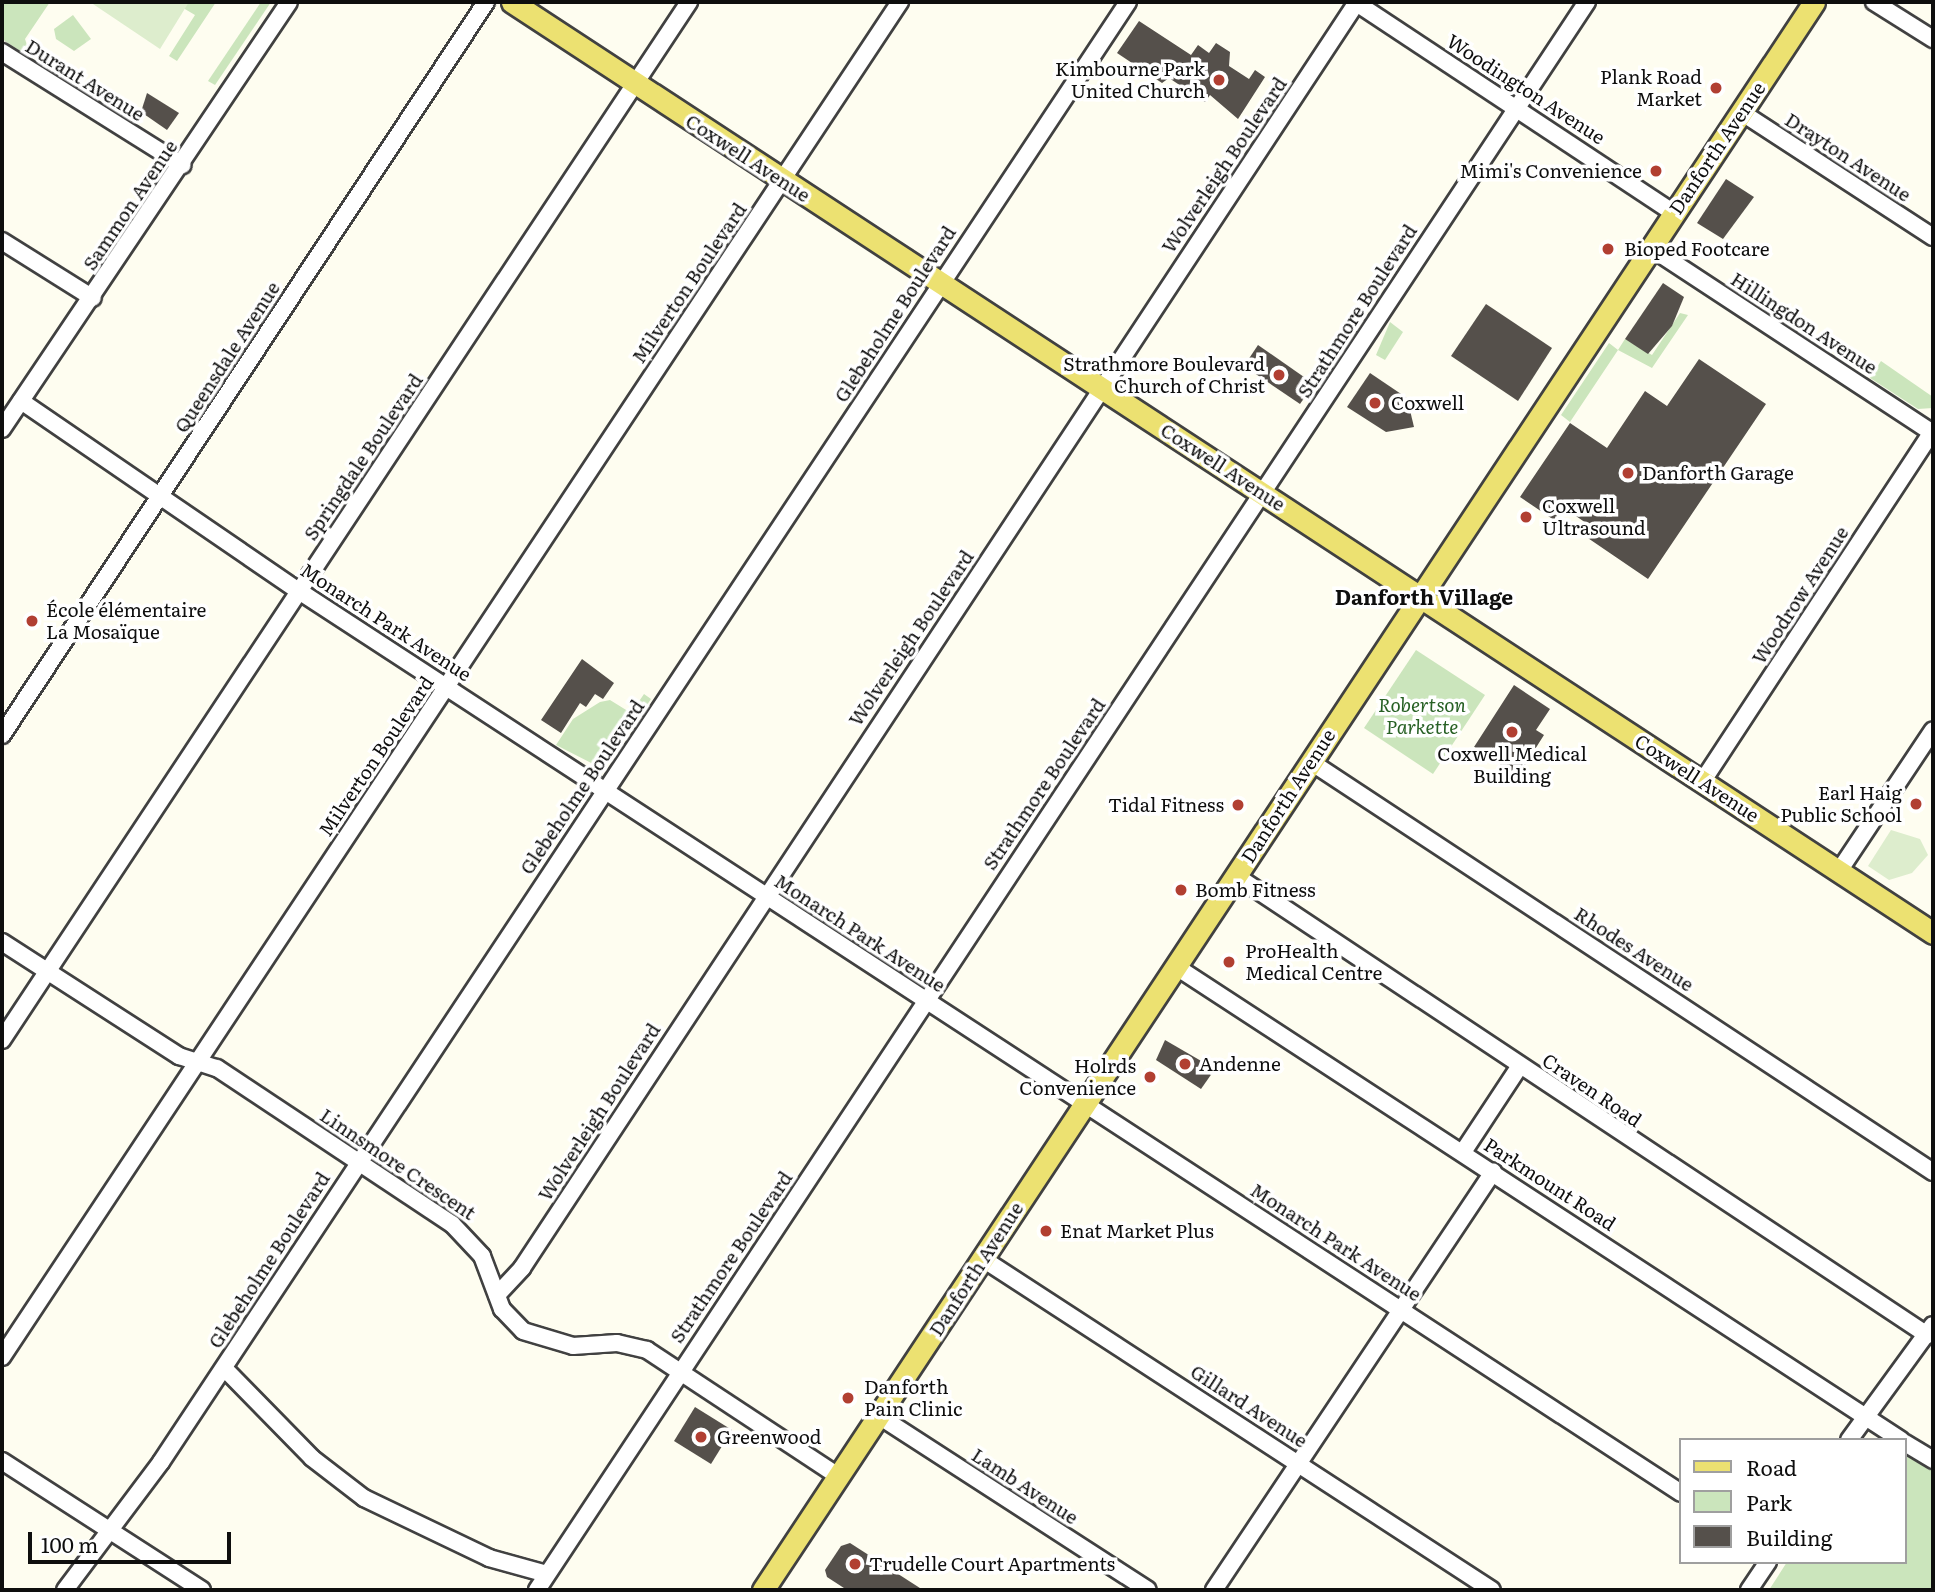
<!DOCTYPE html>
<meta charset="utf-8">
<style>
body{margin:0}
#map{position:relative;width:1935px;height:1592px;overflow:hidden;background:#fefdf0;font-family:Literata,serif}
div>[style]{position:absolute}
.green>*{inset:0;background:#cbe5bc}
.pitch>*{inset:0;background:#ddedcd}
.building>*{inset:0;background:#55504b}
.roads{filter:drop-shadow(2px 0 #414141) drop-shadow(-2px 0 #414141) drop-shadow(0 2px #414141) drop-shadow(0 -2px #414141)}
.minor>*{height:16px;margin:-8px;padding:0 8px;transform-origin:8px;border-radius:8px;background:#fff}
.major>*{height:21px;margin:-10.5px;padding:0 10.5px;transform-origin:10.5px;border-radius:10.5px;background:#ece171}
.dots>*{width:19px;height:19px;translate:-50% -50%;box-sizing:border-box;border:4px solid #fff;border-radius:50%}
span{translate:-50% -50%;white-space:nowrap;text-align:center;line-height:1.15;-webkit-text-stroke:7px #fff;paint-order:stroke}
.poi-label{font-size:19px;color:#0e0e0e}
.right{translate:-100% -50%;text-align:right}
.left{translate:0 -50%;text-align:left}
.street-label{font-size:19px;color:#0e0e0e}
.park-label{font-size:19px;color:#276024;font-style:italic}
.neighbourhood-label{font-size:21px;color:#0e0e0e;font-weight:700}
.frame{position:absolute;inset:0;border:4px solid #0e0e0e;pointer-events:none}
.legend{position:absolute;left:1679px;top:1438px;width:228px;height:126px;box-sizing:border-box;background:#fff;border:2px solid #9f9f9f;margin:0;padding:9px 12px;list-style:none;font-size:21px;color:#0e0e0e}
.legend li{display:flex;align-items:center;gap:14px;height:35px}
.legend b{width:35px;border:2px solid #9f9f9f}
.scale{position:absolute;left:28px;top:1532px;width:203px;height:32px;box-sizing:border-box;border:4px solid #0e0e0e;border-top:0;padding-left:9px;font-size:21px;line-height:24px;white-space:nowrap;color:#0e0e0e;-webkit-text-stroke:5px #fff;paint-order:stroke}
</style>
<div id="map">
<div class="green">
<div style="clip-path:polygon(2px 2px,50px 2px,25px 39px,31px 58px,2px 39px)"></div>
<div style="clip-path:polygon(173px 2px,216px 2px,177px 61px,169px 56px,195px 15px)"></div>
<div style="clip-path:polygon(261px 2px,271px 2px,215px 85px,208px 81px)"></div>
<div style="clip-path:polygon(73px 15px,91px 39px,74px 51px,56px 39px,54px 29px)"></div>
<div style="clip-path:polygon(1680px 313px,1688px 315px,1652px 368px,1618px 350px,1570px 422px,1561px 415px,1609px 343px,1618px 350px,1625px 339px,1652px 355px)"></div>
<div style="clip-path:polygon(1390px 322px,1403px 332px,1385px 360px,1376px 355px)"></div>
<div style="clip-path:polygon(1881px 361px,1933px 397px,1933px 408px,1918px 409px,1870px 378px)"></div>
<div style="clip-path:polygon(1416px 650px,1485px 695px,1433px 774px,1364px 728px)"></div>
<div style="clip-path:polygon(644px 694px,651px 699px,603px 769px,556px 745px,573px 719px,600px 702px,610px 700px,631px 713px)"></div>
<div style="clip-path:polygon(1905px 1453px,1933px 1471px,1933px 1590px,1769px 1590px,1787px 1562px,1905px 1562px)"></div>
</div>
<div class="pitch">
<div style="clip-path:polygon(90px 2px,189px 2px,160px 49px)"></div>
<div style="clip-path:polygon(1891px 830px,1920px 839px,1928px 855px,1912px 873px,1889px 880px,1868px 866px)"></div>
</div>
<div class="building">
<div style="clip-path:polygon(1139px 21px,1191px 55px,1198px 45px,1209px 53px,1216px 43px,1230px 52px,1229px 66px,1249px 79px,1255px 70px,1265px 77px,1238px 119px,1210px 95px,1205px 102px,1169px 78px,1162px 83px,1117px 53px)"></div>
<div style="clip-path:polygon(147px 93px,179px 113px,167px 130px,141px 112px)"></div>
<div style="clip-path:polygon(1726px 179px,1754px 197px,1723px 239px,1697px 223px)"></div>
<div style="clip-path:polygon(1663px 283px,1684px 297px,1672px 326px,1648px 354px,1625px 339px)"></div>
<div style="clip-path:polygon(1486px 304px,1552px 348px,1518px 401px,1451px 356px)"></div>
<div style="clip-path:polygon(1258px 345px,1314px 384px,1300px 404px,1244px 366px)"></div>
<div style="clip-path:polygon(1699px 359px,1766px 404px,1648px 579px,1579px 532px,1586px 523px,1563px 507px,1554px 520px,1520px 497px,1570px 423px,1607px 448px,1645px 391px,1667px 406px)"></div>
<div style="clip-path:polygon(1370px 373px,1407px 398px,1414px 427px,1386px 432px,1347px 407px)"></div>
<div style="clip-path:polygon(582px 659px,614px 683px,603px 699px,595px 694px,586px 707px,580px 703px,561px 733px,541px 720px)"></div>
<div style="clip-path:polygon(1514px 685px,1550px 709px,1536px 730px,1544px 735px,1518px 776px,1474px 747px)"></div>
<div style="clip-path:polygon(1165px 1040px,1215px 1069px,1201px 1089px,1156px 1060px)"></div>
<div style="clip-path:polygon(695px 1407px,732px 1430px,711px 1464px,674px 1441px)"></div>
<div style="clip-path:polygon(850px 1543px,923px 1590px,847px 1590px,827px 1577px,825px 1570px,841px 1546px)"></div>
</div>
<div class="roads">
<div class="minor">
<div style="left:1355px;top:2px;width:382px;rotate:33.5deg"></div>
<div style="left:1874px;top:2px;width:70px;rotate:32.1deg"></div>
<div style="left:2px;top:52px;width:213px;rotate:32.1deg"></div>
<div style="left:1741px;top:112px;width:229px;rotate:33.1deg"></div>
<div style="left:2px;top:241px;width:107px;rotate:32.1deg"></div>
<div style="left:1651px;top:248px;width:337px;rotate:33.3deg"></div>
<div style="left:21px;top:401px;width:337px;rotate:34.4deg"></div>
<div style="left:299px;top:591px;width:1650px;rotate:33.13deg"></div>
<div style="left:2px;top:429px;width:514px;rotate:-56.09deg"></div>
<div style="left:2px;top:735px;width:878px;rotate:-56.56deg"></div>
<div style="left:1311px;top:762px;width:745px;rotate:33.39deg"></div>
<div style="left:1702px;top:782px;width:421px;rotate:-56.7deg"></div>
<div style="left:1839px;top:871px;width:169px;rotate:-56.3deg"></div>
<div style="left:1236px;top:876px;width:830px;rotate:33.59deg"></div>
<div style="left:2px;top:942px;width:211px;rotate:32.8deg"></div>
<div style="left:179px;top:1056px;width:40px;rotate:18deg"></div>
<div style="left:217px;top:1068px;width:282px;rotate:33.6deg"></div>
<div style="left:452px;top:1224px;width:44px;rotate:46.8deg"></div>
<div style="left:482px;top:1256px;width:57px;rotate:69.3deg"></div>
<div style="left:502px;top:1309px;width:30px;rotate:46deg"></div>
<div style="left:523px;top:1331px;width:52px;rotate:16.7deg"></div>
<div style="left:573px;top:1346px;width:44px;rotate:-3.9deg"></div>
<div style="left:617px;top:1343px;width:31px;rotate:13deg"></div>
<div style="left:647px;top:1350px;width:229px;rotate:33.4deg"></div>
<div style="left:1175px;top:966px;width:867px;rotate:33.14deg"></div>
<div style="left:2px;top:1040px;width:1245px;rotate:-56.5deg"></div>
<div style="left:1463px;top:1152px;width:102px;rotate:-56.6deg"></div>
<div style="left:983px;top:1259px;width:607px;rotate:33.04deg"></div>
<div style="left:497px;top:1295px;width:37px;rotate:-47deg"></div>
<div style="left:522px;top:1268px;width:1517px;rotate:-56.59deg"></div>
<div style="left:2px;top:1357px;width:1626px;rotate:-56.47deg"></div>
<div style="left:224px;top:1368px;width:126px;rotate:45.6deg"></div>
<div style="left:312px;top:1458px;width:66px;rotate:37.6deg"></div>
<div style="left:364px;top:1498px;width:139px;rotate:25.6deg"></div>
<div style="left:489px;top:1558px;width:60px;rotate:15.4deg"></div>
<div style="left:879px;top:1416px;width:320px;rotate:32.9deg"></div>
<div style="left:1849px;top:1440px;width:142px;rotate:-53.9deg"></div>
<div style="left:1905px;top:1443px;width:33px;rotate:31deg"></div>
<div style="left:2px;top:1461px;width:238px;rotate:32.8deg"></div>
<div style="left:65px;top:1590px;width:160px;rotate:-53.1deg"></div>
<div style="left:161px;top:1462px;width:1751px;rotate:-56.48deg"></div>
<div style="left:537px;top:1590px;width:1904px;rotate:-56.53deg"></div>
<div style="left:1214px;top:1590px;width:503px;rotate:-56.28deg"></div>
<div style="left:1749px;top:1590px;width:34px;rotate:-56deg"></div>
</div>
<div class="major">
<div style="left:512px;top:2px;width:1699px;rotate:33.23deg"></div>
<div style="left:763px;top:1590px;width:1904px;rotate:-56.5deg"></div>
</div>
</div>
<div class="dots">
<div style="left:1219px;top:80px;background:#b13f32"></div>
<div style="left:1716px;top:88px;background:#b13f32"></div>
<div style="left:1656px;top:171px;background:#b13f32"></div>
<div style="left:1608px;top:249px;background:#b13f32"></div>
<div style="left:1279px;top:375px;background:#b13f32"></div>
<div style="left:1375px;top:403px;background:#b13f32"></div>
<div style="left:1628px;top:473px;background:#b13f32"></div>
<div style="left:1526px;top:517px;background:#b13f32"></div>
<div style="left:32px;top:621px;background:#b13f32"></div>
<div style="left:1512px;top:732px;background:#b13f32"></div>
<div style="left:1916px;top:804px;background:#b13f32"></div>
<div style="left:1238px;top:805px;background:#b13f32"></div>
<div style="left:1181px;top:890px;background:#b13f32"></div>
<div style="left:1229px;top:962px;background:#b13f32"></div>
<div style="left:1185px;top:1064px;background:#b13f32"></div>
<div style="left:1150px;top:1077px;background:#b13f32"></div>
<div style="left:1046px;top:1231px;background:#b13f32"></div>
<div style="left:848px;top:1398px;background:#b13f32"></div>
<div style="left:701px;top:1437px;background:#b13f32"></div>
<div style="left:855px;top:1564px;background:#b13f32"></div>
</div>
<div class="poi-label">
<span class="right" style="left:1205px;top:80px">Kimbourne Park<br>United Church</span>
<span class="right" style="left:1702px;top:88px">Plank Road<br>Market</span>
<span class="right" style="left:1642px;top:171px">Mimi's Convenience</span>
<span class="left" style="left:1624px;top:249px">Bioped Footcare</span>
<span class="right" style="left:1265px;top:375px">Strathmore Boulevard<br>Church of Christ</span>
<span class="left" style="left:1391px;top:403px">Coxwell</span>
<span class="left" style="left:1642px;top:473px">Danforth Garage</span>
<span class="left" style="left:1542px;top:517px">Coxwell<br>Ultrasound</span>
<span class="left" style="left:46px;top:621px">École élémentaire<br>La Mosaïque</span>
<span style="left:1512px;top:765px">Coxwell Medical<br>Building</span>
<span class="right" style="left:1902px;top:804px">Earl Haig<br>Public School</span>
<span class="right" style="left:1224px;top:805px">Tidal Fitness</span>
<span class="left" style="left:1195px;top:890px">Bomb Fitness</span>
<span class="left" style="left:1245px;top:962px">ProHealth<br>Medical Centre</span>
<span class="left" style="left:1199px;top:1064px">Andenne</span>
<span class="right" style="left:1136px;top:1077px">Holrds<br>Convenience</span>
<span class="left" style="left:1060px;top:1231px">Enat Market Plus</span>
<span class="left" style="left:864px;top:1398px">Danforth<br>Pain Clinic</span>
<span class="left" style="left:717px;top:1437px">Greenwood</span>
<span class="left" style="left:869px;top:1564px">Trudelle Court Apartments</span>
</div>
<div class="street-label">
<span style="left:85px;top:80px;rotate:32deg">Durant Avenue</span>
<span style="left:1526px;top:89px;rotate:33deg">Woodington Avenue</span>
<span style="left:1717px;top:148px;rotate:-56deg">Danforth Avenue</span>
<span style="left:1848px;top:157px;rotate:33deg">Drayton Avenue</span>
<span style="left:748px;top:158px;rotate:33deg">Coxwell Avenue</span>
<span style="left:1224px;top:165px;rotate:-56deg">Wolverleigh Boulevard</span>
<span style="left:130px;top:205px;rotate:-56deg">Sammon Avenue</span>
<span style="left:689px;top:283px;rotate:-56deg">Milverton Boulevard</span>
<span style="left:1357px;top:311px;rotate:-57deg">Strathmore Boulevard</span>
<span style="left:895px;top:314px;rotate:-57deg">Glebeholme Boulevard</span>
<span style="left:1804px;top:323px;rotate:33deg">Hillingdon Avenue</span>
<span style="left:227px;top:357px;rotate:-57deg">Queensdale Avenue</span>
<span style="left:363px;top:457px;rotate:-56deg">Springdale Boulevard</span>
<span style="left:1223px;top:467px;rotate:33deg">Coxwell Avenue</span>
<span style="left:1800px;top:595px;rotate:-57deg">Woodrow Avenue</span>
<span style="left:386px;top:622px;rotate:33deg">Monarch Park Avenue</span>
<span style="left:911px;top:638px;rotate:-56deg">Wolverleigh Boulevard</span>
<span style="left:376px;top:756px;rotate:-56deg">Milverton Boulevard</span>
<span style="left:1697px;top:778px;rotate:33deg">Coxwell Avenue</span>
<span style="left:1044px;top:784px;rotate:-56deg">Strathmore Boulevard</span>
<span style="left:582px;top:787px;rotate:-56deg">Glebeholme Boulevard</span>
<span style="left:1288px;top:796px;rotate:-57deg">Danforth Avenue</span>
<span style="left:860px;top:933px;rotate:33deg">Monarch Park Avenue</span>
<span style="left:1634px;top:949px;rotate:33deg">Rhodes Avenue</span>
<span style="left:1592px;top:1090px;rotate:34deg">Craven Road</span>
<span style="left:599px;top:1112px;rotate:-57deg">Wolverleigh Boulevard</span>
<span style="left:398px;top:1164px;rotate:34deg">Linnsmore Crescent</span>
<span style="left:1550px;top:1184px;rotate:33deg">Parkmount Road</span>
<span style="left:1336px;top:1242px;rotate:33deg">Monarch Park Avenue</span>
<span style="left:731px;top:1257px;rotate:-56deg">Strathmore Boulevard</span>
<span style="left:269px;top:1260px;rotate:-57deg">Glebeholme Boulevard</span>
<span style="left:976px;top:1269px;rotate:-57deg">Danforth Avenue</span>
<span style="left:1249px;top:1406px;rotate:33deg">Gillard Avenue</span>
<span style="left:1025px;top:1486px;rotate:33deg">Lamb Avenue</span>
</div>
<div class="park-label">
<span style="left:1422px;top:716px">Robertson<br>Parkette</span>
</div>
<div class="neighbourhood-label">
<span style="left:1424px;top:596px">Danforth Village</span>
</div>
<div class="frame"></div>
<ul class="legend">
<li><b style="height:9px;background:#ece171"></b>Road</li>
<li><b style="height:19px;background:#cbe5bc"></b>Park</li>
<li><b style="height:19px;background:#55504b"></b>Building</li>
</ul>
<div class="scale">100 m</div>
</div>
